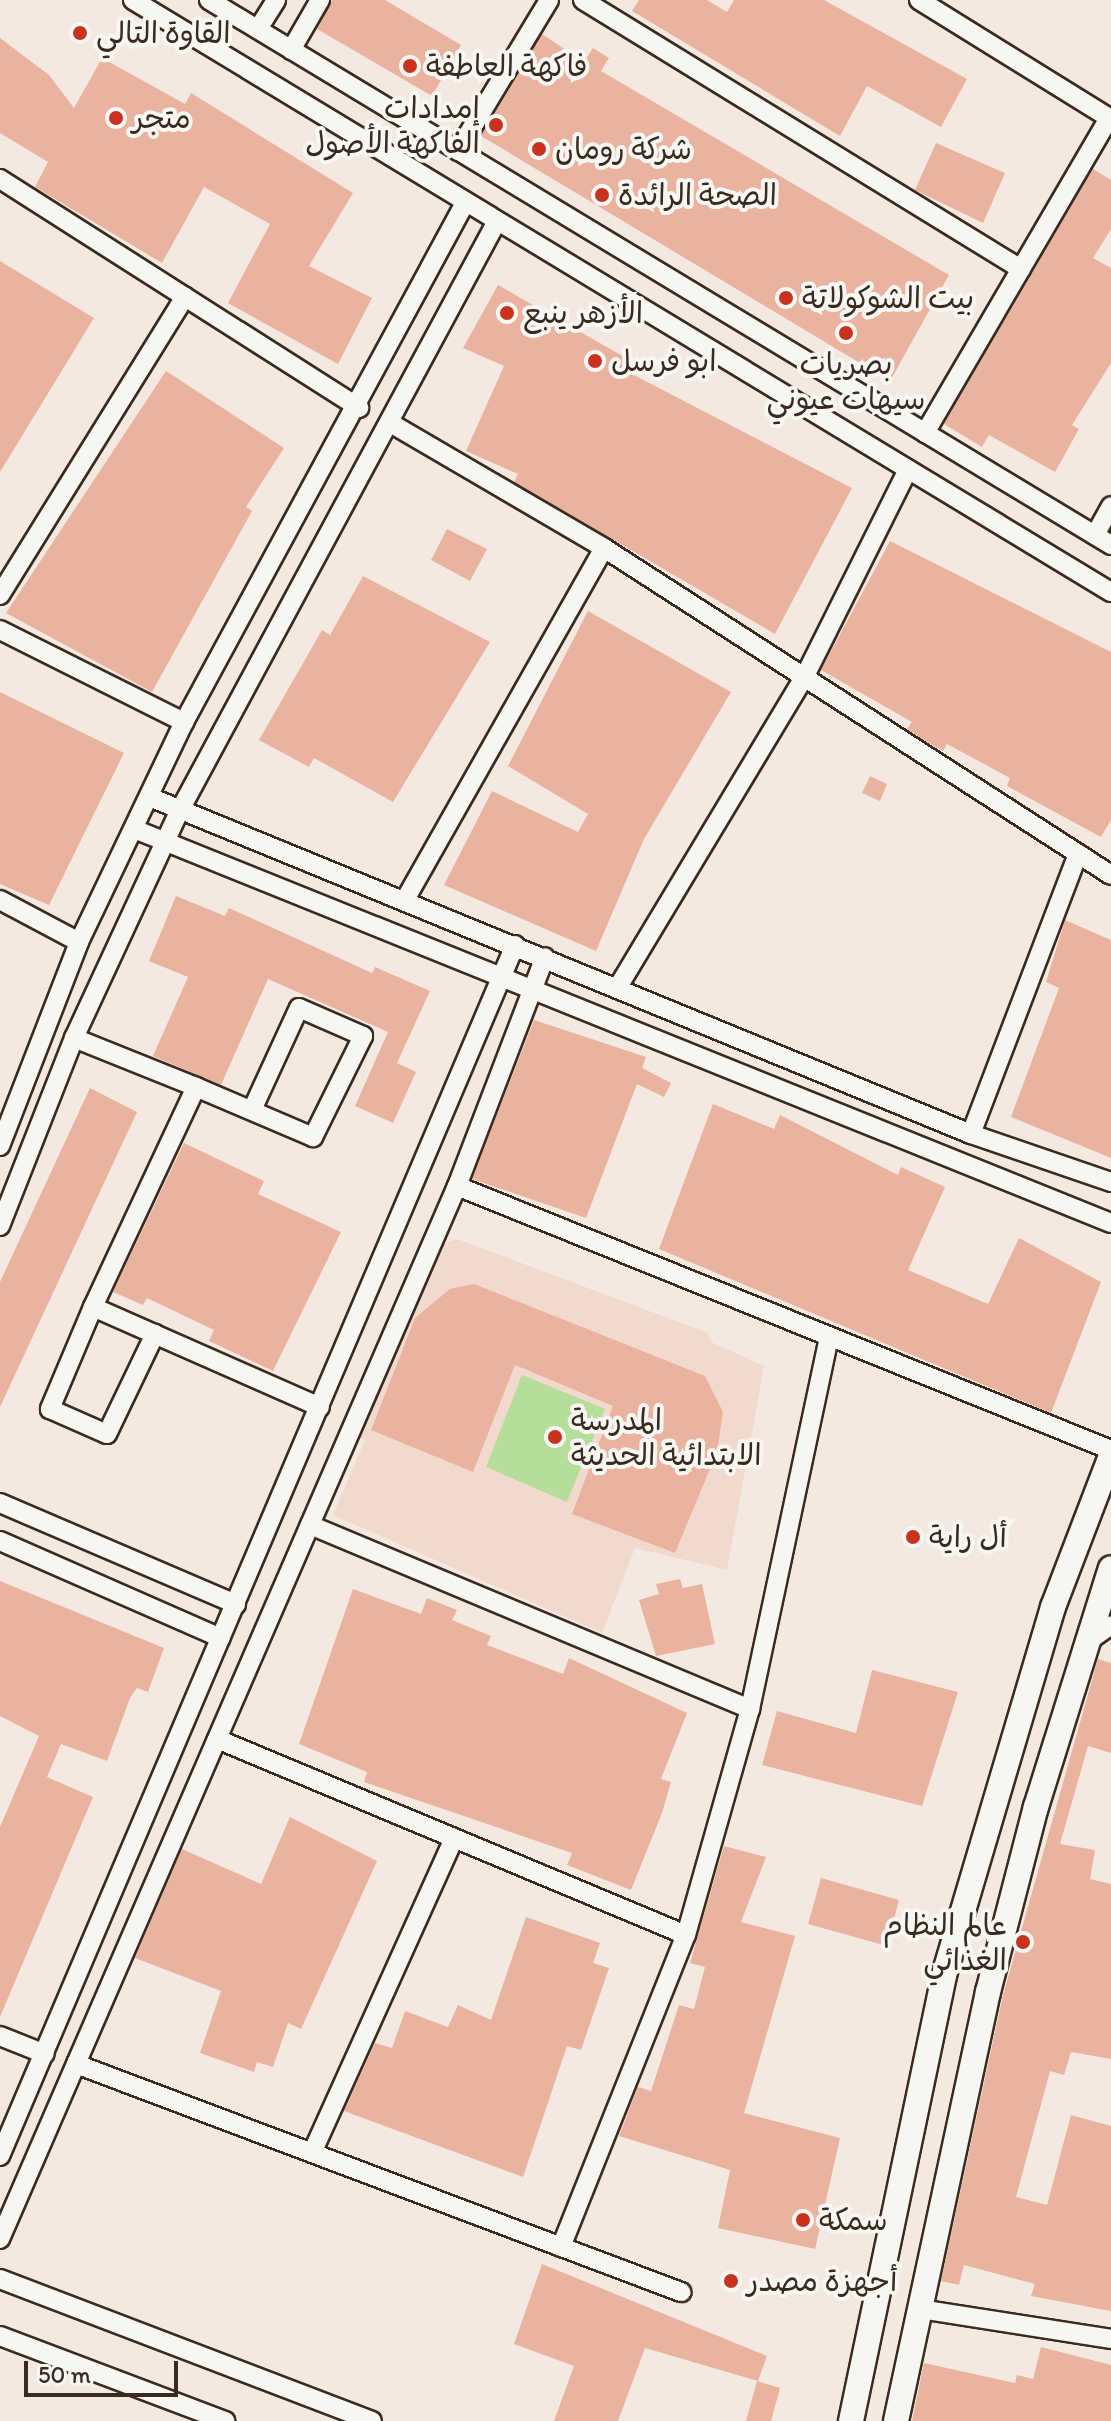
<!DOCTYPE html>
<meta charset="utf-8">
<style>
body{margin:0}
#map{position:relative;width:1111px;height:2421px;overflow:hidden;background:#f4e9e1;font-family:Itim,"Playpen Sans Arabic",sans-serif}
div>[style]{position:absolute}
.built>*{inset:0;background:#f1d9cd}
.green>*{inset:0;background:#b5de9b}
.building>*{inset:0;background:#eab39f}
.roads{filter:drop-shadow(2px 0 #3b2a1e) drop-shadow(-2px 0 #3b2a1e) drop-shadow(0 2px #3b2a1e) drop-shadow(0 -2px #3b2a1e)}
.minor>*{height:18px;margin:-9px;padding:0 9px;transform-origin:9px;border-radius:9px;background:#f6f6f2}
.secondary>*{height:24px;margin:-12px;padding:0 12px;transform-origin:12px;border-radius:12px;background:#f6f6f2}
.dots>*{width:22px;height:22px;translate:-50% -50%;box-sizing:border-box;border:4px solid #f6f6f2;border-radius:50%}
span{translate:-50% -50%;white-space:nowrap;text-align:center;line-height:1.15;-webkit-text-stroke:8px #f6f6f2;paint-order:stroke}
.poi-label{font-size:30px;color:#3b2a1e}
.left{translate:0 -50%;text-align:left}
.right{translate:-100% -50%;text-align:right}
.scale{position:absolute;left:24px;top:2361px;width:154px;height:36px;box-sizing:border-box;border:4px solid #3b2a1e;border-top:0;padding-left:10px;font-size:24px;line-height:28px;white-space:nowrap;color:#3b2a1e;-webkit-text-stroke:6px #f6f6f2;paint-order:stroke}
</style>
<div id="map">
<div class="built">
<div style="clip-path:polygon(457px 1239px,708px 1333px,711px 1342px,764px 1366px,727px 1570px,635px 1548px,602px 1633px,333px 1515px,365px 1440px,354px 1435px,436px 1247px)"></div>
</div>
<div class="green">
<div style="clip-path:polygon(522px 1375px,605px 1409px,567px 1502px,486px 1467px)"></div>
</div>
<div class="building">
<div style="clip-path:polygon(332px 0,385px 0,461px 45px,432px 96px,317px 29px)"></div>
<div style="clip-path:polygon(639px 0,707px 0,727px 12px,734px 0,824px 0,967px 79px,941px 127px,867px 86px,840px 136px,632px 11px)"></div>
<div style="clip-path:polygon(542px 34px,584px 62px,593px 48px,609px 58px,601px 71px,949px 275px,890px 381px,481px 136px)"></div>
<div style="clip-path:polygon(0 38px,49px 75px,74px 108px,102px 58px,185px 104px,191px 93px,353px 193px,309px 266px,372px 298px,338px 364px,228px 303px,270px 224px,204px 187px,162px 263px,35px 187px,48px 162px,0 133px)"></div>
<div style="clip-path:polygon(936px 143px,1005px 173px,983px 223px,915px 190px)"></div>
<div style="clip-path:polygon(1093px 169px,1111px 180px,1111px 229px,1093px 258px,1111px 268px,1111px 363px,1072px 425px,1079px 429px,1055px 472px,989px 435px,982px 447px,944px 424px)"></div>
<div style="clip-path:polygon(0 261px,94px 318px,0 472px)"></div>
<div style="clip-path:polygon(498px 285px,635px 363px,630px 373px,852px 488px,775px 634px,514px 482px,518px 474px,466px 451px,504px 366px,463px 348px)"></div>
<div style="clip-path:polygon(166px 371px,284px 448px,246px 507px,252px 511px,152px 692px,6px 613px)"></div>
<div style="clip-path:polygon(447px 529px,487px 549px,470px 581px,431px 560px)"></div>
<div style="clip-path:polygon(890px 541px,1111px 652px,1111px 820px,1101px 837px,1007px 786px,1010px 778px,947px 744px,943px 751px,927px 742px,907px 729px,912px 722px,821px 670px)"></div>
<div style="clip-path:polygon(363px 576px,490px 642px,393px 802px,314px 758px,309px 767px,259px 740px,322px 630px,330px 635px)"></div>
<div style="clip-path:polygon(588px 611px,731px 692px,644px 839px,596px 951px,444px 885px,492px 791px,578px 832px,588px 814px,508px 766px)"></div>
<div style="clip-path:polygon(0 692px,124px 753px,49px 905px,0 884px)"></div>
<div style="clip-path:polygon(870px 776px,887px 784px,880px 801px,862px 793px)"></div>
<div style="clip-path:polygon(176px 896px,225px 916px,229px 908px,372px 973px,375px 967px,430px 991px,397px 1063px,416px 1072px,393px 1123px,355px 1106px,388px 1032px,268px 979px,221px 1085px,153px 1056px,188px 977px,149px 961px)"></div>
<div style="clip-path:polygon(1065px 920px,1111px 940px,1111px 1158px,1011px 1117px,1059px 988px,1046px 982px)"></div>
<div style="clip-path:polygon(534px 1020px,646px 1057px,642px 1068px,671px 1083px,664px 1097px,637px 1084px,586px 1218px,472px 1179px)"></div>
<div style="clip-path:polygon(90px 1088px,137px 1112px,0 1407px,0 1282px)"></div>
<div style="clip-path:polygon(713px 1104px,774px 1129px,780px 1115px,898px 1175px,901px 1167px,945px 1187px,908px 1270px,988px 1304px,1019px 1238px,1101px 1282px,1051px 1413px,659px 1249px)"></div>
<div style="clip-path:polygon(184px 1143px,264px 1181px,258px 1194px,341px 1232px,273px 1371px,209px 1341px,214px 1330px,147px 1298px,143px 1305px,113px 1292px)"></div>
<div style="clip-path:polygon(474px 1284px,705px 1376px,723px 1412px,717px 1452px,675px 1553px,572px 1514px,613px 1406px,515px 1365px,473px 1472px,371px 1430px,415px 1318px,450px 1289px)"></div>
<div style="clip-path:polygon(680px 1579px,683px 1588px,702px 1584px,715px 1644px,656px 1656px,639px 1600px,659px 1594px,656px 1584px)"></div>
<div style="clip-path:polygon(0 1581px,164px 1648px,148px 1692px,137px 1688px,130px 1698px,107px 1761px,61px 1744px,47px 1777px,93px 1797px,0 2017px,0 1827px,39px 1736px,0 1716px)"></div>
<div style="clip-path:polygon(353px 1589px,421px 1614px,427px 1598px,457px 1610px,452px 1620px,491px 1636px,487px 1645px,563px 1674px,569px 1658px,687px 1713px,661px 1779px,671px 1782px,662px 1813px,631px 1890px,567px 1865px,572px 1853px,364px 1782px,367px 1772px,299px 1744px)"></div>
<div style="clip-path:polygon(1098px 1659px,1111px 1663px,1111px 1753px,1088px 1746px,1060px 1844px,1095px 1850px,1090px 1879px,1111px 1884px,1111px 2059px,1071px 2052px,1064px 2075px,1050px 2071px,1016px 2197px,1047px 2205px,1071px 2115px,1111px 2126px,1111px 2311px,1031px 2296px,1035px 2284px,964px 2265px,959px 2285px,941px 2281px,1003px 1995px)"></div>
<div style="clip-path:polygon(872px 1670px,958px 1692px,922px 1806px,762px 1765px,777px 1711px,856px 1733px)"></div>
<div style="clip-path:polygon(290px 1817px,377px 1861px,301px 2029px,288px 2023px,273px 2067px,257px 2062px,254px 2072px,200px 2053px,221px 1991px,135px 1958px,182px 1849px,261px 1884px)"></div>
<div style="clip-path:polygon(724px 1846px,766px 1857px,741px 1922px,795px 1936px,744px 2113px,840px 2138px,815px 2249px,718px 2228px,730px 2170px,619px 2136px,638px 2087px,651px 2091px,679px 2005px,694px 2009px,705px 1967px,690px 1963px)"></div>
<div style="clip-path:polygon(821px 1878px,899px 1900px,887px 1946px,808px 1924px)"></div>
<div style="clip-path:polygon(526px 1917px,600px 1943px,593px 1963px,609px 1968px,581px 2050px,567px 2046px,523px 2177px,344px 2111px,375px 2043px,392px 2048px,405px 2011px,448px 2027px,458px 2005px,491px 2020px)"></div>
<div style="clip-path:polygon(542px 2264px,767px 2356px,758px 2381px,645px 2348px,618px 2421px,554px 2421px,574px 2366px,514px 2344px)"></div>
<div style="clip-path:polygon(1041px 2347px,1111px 2365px,1111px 2421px,912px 2421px,924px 2363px,1015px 2383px,1017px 2375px,1033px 2379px)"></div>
<div style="clip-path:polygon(757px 2381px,780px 2388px,771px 2421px,746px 2421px)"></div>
</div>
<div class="roads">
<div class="minor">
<div style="left:133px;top:0;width:1143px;rotate:31.19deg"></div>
<div style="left:209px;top:0;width:1054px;rotate:31.14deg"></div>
<div style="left:583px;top:0;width:514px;rotate:31.56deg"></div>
<div style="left:919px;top:0;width:226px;rotate:31.8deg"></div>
<div style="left:258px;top:29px;width:34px;rotate:-58deg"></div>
<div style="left:291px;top:50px;width:58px;rotate:-59.9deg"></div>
<div style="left:458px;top:151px;width:176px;rotate:-58.9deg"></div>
<div style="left:0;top:179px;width:426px;rotate:32.5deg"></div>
<div style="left:392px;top:424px;width:246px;rotate:30.3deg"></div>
<div style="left:604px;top:548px;width:603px;rotate:32.82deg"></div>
<div style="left:925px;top:433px;width:365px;rotate:-59.7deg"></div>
<div style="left:1095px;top:535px;width:33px;rotate:-61deg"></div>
<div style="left:0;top:595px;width:351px;rotate:-58.2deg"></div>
<div style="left:0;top:630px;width:206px;rotate:26.6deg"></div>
<div style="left:152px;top:798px;width:885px;rotate:22.31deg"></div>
<div style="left:971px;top:1134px;width:148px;rotate:18.9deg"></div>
<div style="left:134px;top:829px;width:1053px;rotate:21.96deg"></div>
<div style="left:406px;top:898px;width:402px;rotate:-60.5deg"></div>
<div style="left:0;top:900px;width:89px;rotate:28deg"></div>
<div style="left:618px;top:987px;width:361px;rotate:-59deg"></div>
<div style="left:804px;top:678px;width:233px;rotate:-63.5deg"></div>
<div style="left:74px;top:1038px;width:131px;rotate:21.9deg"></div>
<div style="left:252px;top:1110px;width:112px;rotate:-65.3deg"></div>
<div style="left:299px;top:1008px;width:70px;rotate:23.6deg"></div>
<div style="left:363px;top:1036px;width:113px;rotate:116.3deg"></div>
<div style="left:313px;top:1137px;width:127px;rotate:-156.9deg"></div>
<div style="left:196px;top:1087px;width:243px;rotate:115.1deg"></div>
<div style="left:93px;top:1307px;width:248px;rotate:23.8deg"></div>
<div style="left:971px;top:1134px;width:300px;rotate:-69.1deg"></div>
<div style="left:0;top:1146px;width:219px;rotate:-68.8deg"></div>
<div style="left:79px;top:942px;width:244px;rotate:-64.5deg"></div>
<div style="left:184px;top:722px;width:590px;rotate:-61.57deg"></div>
<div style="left:457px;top:1186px;width:705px;rotate:21.98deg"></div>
<div style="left:0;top:1226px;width:202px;rotate:-68.5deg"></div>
<div style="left:74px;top:1038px;width:251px;rotate:-65.1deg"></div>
<div style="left:180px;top:810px;width:667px;rotate:-61.71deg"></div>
<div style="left:93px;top:1307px;width:111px;rotate:112.9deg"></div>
<div style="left:50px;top:1409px;width:62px;rotate:23.7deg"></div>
<div style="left:107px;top:1434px;width:111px;rotate:-64.4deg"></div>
<div style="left:0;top:1503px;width:257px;rotate:23.2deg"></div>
<div style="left:310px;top:1525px;width:477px;rotate:22.7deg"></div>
<div style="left:0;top:1541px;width:241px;rotate:23.7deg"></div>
<div style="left:1087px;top:1642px;width:29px;rotate:-35deg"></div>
<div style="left:217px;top:1739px;width:508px;rotate:22.68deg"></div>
<div style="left:0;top:2036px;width:48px;rotate:21.8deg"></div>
<div style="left:76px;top:2064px;width:647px;rotate:20.65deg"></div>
<div style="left:312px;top:2153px;width:345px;rotate:-65.7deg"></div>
<div style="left:0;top:2156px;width:1316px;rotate:-66.96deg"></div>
<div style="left:0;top:2239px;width:1148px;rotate:-66.54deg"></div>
<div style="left:457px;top:1186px;width:245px;rotate:-69deg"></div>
<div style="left:561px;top:2247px;width:336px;rotate:-68.2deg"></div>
<div style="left:686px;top:1935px;width:235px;rotate:-74.2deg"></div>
<div style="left:750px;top:1709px;width:379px;rotate:-78deg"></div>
<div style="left:0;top:2279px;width:398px;rotate:20.9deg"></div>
<div style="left:920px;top:2309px;width:193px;rotate:8.9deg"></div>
<div style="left:0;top:2336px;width:241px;rotate:20.7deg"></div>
</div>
<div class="secondary">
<div style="left:851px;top:2421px;width:456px;rotate:-78.2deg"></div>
<div style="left:944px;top:1975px;width:384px;rotate:-73.5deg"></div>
<div style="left:1053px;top:1607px;width:162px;rotate:-69deg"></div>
<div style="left:896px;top:2421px;width:439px;rotate:-77.9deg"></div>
<div style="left:988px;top:1992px;width:191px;rotate:-75.5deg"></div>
<div style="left:1036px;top:1807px;width:250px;rotate:-72.6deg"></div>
</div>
</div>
<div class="dots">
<div style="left:80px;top:33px;background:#c8321e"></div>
<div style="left:410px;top:66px;background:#c8321e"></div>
<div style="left:116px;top:118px;background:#c8321e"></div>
<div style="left:496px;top:125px;background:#c8321e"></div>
<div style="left:539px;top:149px;background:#c8321e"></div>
<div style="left:602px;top:195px;background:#c8321e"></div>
<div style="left:786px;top:298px;background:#c8321e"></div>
<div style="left:507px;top:313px;background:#c8321e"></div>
<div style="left:846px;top:333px;background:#c8321e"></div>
<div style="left:595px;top:361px;background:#c8321e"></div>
<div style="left:555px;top:1437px;background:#c8321e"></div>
<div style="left:913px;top:1537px;background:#c8321e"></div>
<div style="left:1023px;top:1942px;background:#c8321e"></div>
<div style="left:803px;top:2220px;background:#c8321e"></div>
<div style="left:731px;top:2281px;background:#c8321e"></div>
</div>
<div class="poi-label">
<span class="left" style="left:96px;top:33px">القاوة التالي</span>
<span class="left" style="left:426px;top:66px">فاكهة العاطفة</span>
<span class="right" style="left:480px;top:125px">إمدادات<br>الفاكهة الأصول</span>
<span class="left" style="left:132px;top:118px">متجر</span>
<span class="left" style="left:555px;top:149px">شركة رومان</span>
<span class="left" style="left:618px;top:195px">الصحة الرائدة</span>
<span class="left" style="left:802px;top:298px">بيت الشوكولاتة</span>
<span class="left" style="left:523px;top:313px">الأزهر ينبع</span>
<span class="left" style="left:611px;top:361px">ابو فرسل</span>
<span style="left:846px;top:381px">بصريات<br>سيهات عيوني</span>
<span class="left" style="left:571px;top:1437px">المدرسة<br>الابتدائية الحديثة</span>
<span class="left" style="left:929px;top:1537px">أل راية</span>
<span class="right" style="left:1007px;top:1942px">عالم النظام<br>الغذائي</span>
<span class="left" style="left:819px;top:2220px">سمكة</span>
<span class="left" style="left:747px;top:2281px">أجهزة مصدر</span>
</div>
<div class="scale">50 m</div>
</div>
